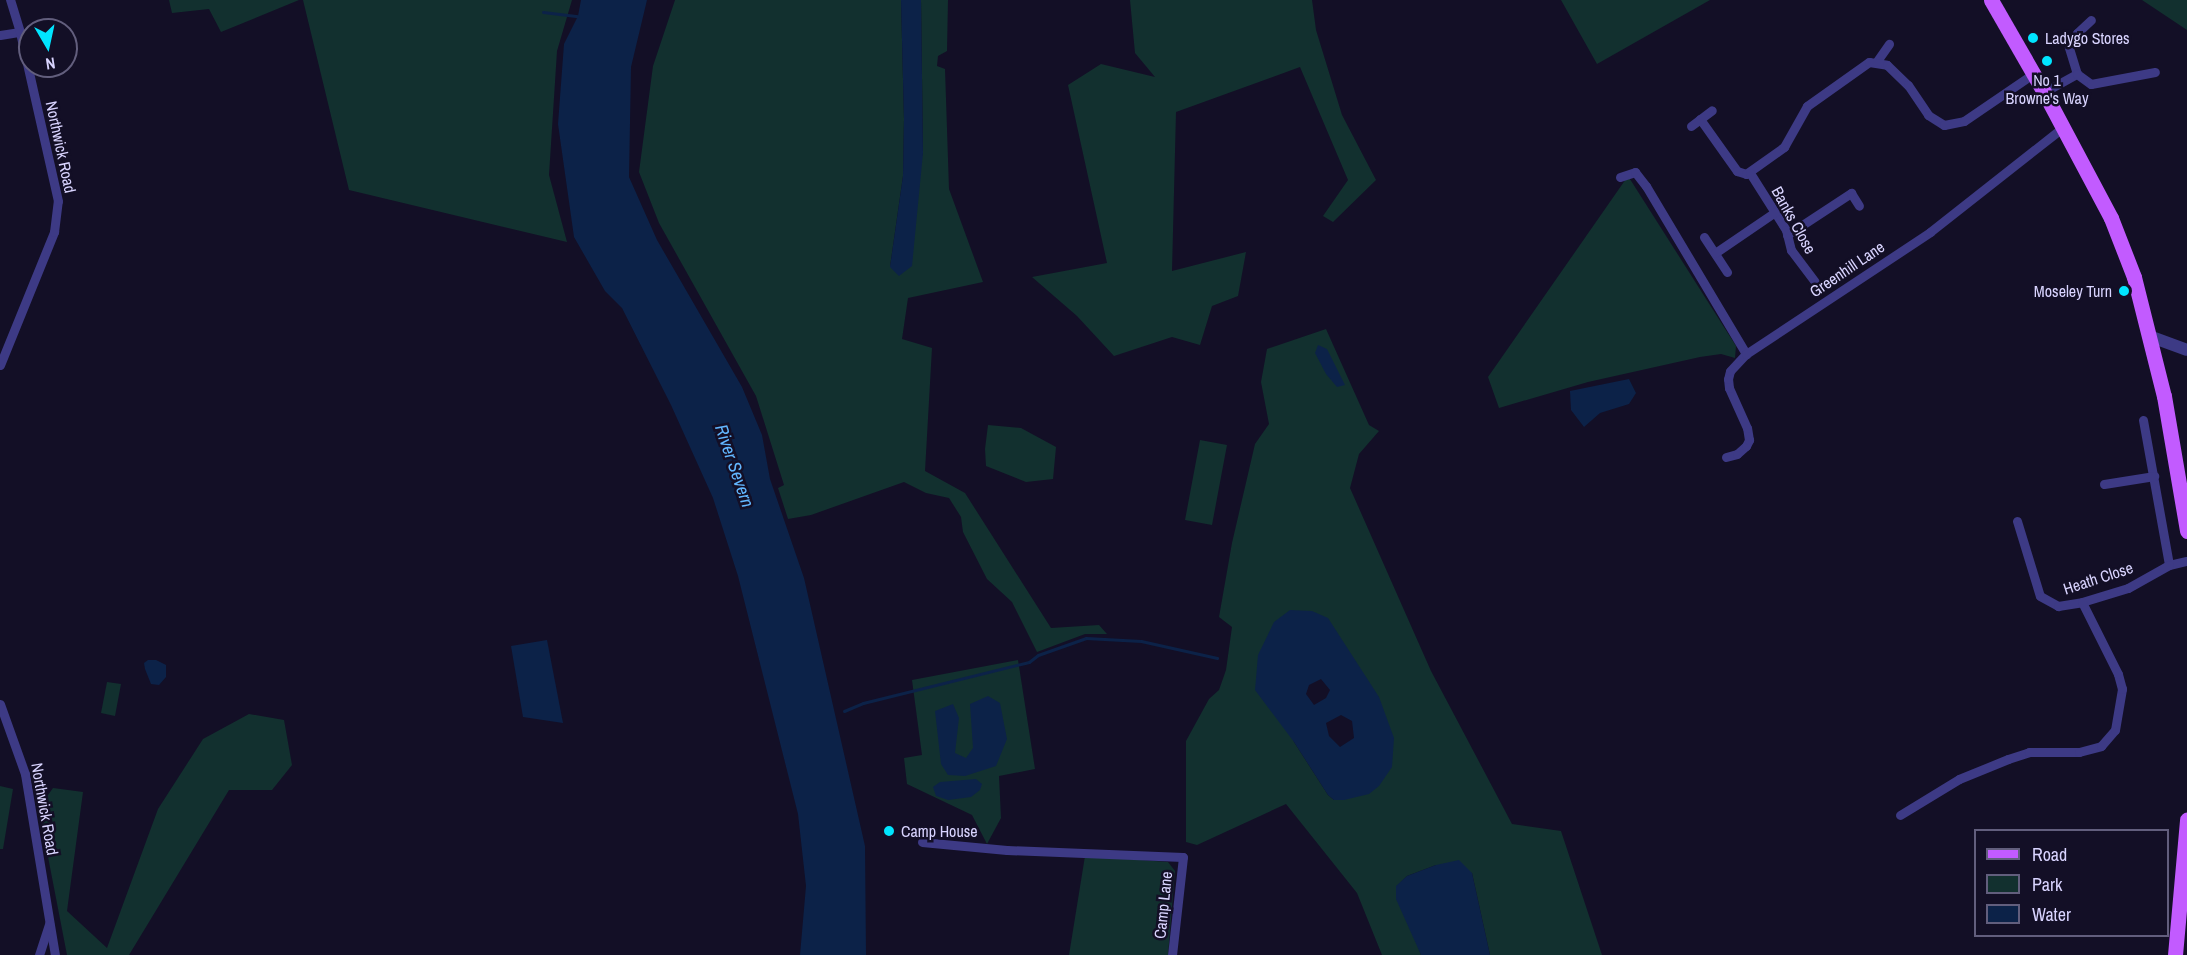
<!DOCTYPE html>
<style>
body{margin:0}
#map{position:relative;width:2187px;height:955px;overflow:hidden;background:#130f26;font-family:"Archivo Narrow",sans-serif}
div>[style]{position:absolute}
.green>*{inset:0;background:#12302f}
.water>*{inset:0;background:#0c2248}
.stream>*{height:3px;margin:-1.5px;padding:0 1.5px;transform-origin:1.5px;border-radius:1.5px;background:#0c2248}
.minor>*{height:9px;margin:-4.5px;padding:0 4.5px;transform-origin:4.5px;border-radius:4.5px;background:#3d3a85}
.tertiary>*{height:12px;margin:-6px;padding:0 6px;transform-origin:6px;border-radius:6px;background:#3d3a85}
.primary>*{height:15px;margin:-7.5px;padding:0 7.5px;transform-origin:7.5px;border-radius:7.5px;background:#c25bff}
.dots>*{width:16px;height:16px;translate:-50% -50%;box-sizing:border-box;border:3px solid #130f26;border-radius:50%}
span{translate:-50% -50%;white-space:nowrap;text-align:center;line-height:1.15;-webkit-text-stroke:5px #130f26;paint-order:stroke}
.poi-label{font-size:16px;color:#d9d4ff}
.left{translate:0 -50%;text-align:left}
.right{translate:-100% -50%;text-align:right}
.street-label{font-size:16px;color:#d9d4ff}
.water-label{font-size:18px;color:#62b6ff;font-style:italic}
.legend{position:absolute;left:1974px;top:829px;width:195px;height:108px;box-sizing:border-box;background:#130f26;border:2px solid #625e7d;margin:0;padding:8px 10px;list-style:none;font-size:18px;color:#d9d4ff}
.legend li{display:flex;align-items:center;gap:12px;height:30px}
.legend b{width:30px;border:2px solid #625e7d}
.north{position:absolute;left:18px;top:18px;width:60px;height:60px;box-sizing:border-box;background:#130f26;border:2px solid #625e7d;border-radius:50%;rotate:171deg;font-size:16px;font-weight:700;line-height:24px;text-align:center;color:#d9d4ff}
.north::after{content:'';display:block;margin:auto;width:21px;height:27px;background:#00e5ff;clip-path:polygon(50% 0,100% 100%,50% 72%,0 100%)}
</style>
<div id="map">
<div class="green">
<div style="clip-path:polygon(169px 0,299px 0,221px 32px,209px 9px,172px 13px)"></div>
<div style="clip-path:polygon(303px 0,572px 0,557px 51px,549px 175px,567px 242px,349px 190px)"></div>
<div style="clip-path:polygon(675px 0,901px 0,904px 119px,903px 176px,890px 267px,923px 153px,921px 0,948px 0,947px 51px,938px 56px,937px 66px,945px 69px,949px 189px,983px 282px,908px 298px,902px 339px,932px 348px,925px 471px,965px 493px,1051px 628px,1099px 625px,1107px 634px,1085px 634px,1037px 652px,1012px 602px,987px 579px,963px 532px,961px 517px,949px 498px,926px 493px,904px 482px,811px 515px,788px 519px,778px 488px,784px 485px,756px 396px,659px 223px,639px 172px,653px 66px)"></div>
<div style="clip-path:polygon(1130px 0,1312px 0,1316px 30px,1342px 115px,1376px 180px,1333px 222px,1323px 216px,1348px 180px,1300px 67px,1176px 112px,1172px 271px,1246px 252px,1238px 296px,1212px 306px,1200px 345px,1172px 337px,1114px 356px,1077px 316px,1032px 277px,1107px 263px,1068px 85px,1101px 64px,1155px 77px,1135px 53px)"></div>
<div style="clip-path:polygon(1561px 0,1710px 0,1597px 64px)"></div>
<div style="clip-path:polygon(2142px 0,2187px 0,2187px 30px)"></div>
<div style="clip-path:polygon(1628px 176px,1736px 346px,1735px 358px,1721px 354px,1700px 357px,1588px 382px,1499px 408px,1488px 377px)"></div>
<div style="clip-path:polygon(evenodd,1326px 329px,1369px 425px,1379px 431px,1359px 454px,1350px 488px,1431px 671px,1512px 824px,1561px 831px,1602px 955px,1490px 955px,1472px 873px,1436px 865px,1407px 876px,1397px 886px,1421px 955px,1382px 955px,1357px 893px,1286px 804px,1197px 845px,1186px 842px,1186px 741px,1209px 699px,1219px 690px,1226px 670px,1232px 627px,1219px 617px,1232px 543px,1255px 444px,1269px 424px,1261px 382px,1267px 349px,1326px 329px,1258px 655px,1379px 697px,1334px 800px,1328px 795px,1294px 742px,1258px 655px)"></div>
<div style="clip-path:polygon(988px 425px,1021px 428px,1056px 447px,1053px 479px,1026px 482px,986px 466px,985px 449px)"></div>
<div style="clip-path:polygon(1200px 440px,1227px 445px,1212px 525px,1185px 520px)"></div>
<div style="clip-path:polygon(1018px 660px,1035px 769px,999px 776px,1001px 818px,987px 844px,972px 815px,907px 784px,904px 758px,922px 755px,912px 680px)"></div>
<div style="clip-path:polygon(107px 682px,121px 684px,115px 716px,101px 713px)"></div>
<div style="clip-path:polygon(249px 714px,284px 720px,292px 765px,272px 790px,229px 790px,129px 955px,67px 955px,37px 800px,48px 795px,53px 788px,83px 792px,67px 911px,107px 948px,158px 809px,203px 739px)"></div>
<div style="clip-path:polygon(0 786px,13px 789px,3px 849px,0 849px)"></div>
<div style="clip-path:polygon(1085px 856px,1168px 862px,1175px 871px,1168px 955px,1069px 955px)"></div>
</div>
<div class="water">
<div style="clip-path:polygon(581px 0,647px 0,631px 67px,629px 177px,657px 240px,742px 387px,762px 435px,770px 479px,804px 578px,865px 846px,866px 955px,800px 955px,806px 886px,798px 814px,738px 576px,713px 498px,671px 405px,622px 308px,605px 291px,574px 237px,558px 124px,564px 44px,578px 16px)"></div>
<div style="clip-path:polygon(901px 0,921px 0,923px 153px,912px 266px,899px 276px,890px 267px,903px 176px,904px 119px)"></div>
<div style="clip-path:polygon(1318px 345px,1327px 349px,1345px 385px,1337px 387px,1326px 374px,1315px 353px)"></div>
<div style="clip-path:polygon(1629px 379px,1636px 393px,1629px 404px,1600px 413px,1584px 427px,1571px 410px,1570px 391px)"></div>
<div style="clip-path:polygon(evenodd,1290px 610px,1312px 611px,1328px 618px,1379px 697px,1394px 738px,1392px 767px,1379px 786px,1369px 794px,1344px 800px,1334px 800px,1328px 795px,1294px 742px,1255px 690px,1258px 655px,1274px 622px,1290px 610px,1321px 679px,1330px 690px,1326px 698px,1314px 705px,1306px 694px,1309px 685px,1321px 679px,1290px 610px,1341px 715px,1352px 721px,1354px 738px,1340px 747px,1329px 736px,1326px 723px,1341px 715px)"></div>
<div style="clip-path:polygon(547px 640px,563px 723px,523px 717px,511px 646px)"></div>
<div style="clip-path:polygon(148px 660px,156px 660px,166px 665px,166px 677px,159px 685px,151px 684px,145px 669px,144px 663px)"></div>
<div style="clip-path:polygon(988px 696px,1000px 703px,1007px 739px,996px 766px,965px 776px,948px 775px,941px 764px,935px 711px,953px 704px,959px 718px,955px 753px,966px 758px,973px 748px,970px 704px)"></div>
<div style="clip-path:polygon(976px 779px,982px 784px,980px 790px,971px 797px,948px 800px,936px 796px,933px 787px,940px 782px)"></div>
<div style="clip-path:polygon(1459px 860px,1472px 873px,1490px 955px,1421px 955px,1396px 899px,1396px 886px,1407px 876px,1436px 865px)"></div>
</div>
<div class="stream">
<div style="left:543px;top:12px;width:35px;rotate:7deg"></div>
<div style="left:844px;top:711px;width:21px;rotate:-23deg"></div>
<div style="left:863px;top:703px;width:171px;rotate:-13.9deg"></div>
<div style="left:1029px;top:662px;width:11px;rotate:-38deg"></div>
<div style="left:1038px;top:655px;width:51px;rotate:-19.5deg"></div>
<div style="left:1086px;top:638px;width:55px;rotate:3.1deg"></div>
<div style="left:1141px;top:641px;width:78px;rotate:12.6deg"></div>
</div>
<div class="minor">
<div style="left:0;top:35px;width:20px;rotate:-9deg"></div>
<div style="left:1877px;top:61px;width:21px;rotate:-55deg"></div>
<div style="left:2077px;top:74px;width:28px;rotate:-107deg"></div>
<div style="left:2069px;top:47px;width:16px;rotate:-60deg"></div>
<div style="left:2077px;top:33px;width:19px;rotate:-43deg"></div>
<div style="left:2044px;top:92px;width:38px;rotate:-29deg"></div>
<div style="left:2077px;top:74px;width:17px;rotate:36deg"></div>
<div style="left:2091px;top:84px;width:65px;rotate:-10.6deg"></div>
<div style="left:1700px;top:119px;width:64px;rotate:54.6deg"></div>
<div style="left:1737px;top:171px;width:9px;rotate:18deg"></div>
<div style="left:1746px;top:174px;width:47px;rotate:-35.4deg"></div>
<div style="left:1784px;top:147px;width:47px;rotate:-60.7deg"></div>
<div style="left:1807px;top:106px;width:76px;rotate:-35.4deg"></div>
<div style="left:1869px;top:62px;width:18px;rotate:9deg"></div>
<div style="left:1887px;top:65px;width:29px;rotate:44deg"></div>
<div style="left:1908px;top:85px;width:36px;rotate:56deg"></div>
<div style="left:1928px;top:115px;width:19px;rotate:32deg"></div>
<div style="left:1944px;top:125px;width:20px;rotate:-11deg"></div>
<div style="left:1964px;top:121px;width:83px;rotate:-34.3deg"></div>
<div style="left:1691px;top:126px;width:26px;rotate:-37deg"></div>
<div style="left:1750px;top:173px;width:67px;rotate:57.7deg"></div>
<div style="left:1786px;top:230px;width:21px;rotate:76deg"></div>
<div style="left:1791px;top:250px;width:39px;rotate:53deg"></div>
<div style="left:1620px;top:177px;width:16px;rotate:-18deg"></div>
<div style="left:1635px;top:172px;width:18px;rotate:52deg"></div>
<div style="left:1646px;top:186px;width:196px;rotate:59.2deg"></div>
<div style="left:1787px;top:235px;width:77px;rotate:-33.3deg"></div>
<div style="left:1851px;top:193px;width:15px;rotate:58deg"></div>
<div style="left:1704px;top:237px;width:42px;rotate:56.7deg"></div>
<div style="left:1715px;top:253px;width:73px;rotate:-34.3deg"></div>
<div style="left:0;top:365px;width:144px;rotate:-67.9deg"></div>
<div style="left:54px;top:232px;width:31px;rotate:-83deg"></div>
<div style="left:58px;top:201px;width:173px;rotate:-102.7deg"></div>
<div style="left:20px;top:32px;width:34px;rotate:-107deg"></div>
<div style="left:2143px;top:420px;width:147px;rotate:79.8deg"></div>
<div style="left:2169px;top:565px;width:18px;rotate:-13deg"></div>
<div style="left:1726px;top:457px;width:11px;rotate:-15deg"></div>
<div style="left:1737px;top:454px;width:12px;rotate:-42deg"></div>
<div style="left:1746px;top:446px;width:7px;rotate:-63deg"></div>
<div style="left:1749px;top:440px;width:12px;rotate:-99deg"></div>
<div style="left:1747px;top:428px;width:44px;rotate:-114.2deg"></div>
<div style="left:1729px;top:388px;width:9px;rotate:-96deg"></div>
<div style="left:1728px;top:379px;width:8px;rotate:-76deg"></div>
<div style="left:1730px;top:371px;width:23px;rotate:-47deg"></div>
<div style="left:1746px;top:354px;width:221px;rotate:-33.5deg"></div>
<div style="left:1930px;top:232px;width:168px;rotate:-38.2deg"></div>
<div style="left:2104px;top:484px;width:51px;rotate:-9.1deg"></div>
<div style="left:2017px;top:521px;width:78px;rotate:73deg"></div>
<div style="left:2040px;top:596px;width:21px;rotate:29deg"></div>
<div style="left:2058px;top:606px;width:24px;rotate:-9deg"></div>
<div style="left:2082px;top:602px;width:48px;rotate:-16.9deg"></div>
<div style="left:2128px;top:588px;width:47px;rotate:-29.3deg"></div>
<div style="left:0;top:704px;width:74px;rotate:70.3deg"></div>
<div style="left:25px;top:774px;width:183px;rotate:80.6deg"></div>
<div style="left:1900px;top:815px;width:69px;rotate:-31.4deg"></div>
<div style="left:1959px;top:779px;width:53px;rotate:-22.2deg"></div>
<div style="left:2008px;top:759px;width:22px;rotate:-18deg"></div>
<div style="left:2029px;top:752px;width:50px"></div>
<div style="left:2079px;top:752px;width:23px;rotate:-15deg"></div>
<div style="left:2101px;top:746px;width:21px;rotate:-49deg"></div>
<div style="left:2115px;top:730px;width:42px;rotate:-80.3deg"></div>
<div style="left:2122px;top:689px;width:16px;rotate:-105deg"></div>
<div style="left:2118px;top:674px;width:80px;rotate:-116.6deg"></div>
<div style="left:922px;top:842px;width:85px;rotate:5.4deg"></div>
<div style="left:1007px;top:850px;width:176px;rotate:2.3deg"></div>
<div style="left:1183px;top:857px;width:99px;rotate:96.4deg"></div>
<div style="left:39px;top:955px;width:33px;rotate:-72deg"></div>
</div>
<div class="tertiary">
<div style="left:2149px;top:336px;width:40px;rotate:20.2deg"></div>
</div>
<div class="primary">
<div style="left:1991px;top:0;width:106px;rotate:60.1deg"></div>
<div style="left:2044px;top:92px;width:143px;rotate:62deg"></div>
<div style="left:2111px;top:218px;width:63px;rotate:68.7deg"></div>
<div style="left:2134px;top:277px;width:123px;rotate:75.9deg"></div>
<div style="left:2164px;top:396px;width:137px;rotate:80.3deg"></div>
<div style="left:2175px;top:955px;width:136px;rotate:-84.9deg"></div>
</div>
<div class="dots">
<div style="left:2033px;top:38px;background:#00e5ff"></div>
<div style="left:2047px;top:61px;background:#00e5ff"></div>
<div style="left:2124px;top:291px;background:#00e5ff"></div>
<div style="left:889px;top:831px;background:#00e5ff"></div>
</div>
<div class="poi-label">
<span class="left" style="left:2045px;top:38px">Ladygo Stores</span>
<span style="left:2047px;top:89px">No 1<br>Browne's Way</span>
<span class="right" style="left:2112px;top:291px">Moseley Turn</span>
<span class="left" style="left:901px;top:831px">Camp House</span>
</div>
<div class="street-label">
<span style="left:61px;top:147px;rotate:78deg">Northwick Road</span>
<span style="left:1794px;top:220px;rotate:61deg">Banks Close</span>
<span style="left:1847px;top:269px;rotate:-34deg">Greenhill Lane</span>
<span style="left:2098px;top:578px;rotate:-18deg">Heath Close</span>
<span style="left:45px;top:809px;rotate:80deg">Northwick Road</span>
<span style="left:1163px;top:905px;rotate:-84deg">Camp Lane</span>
</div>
<div class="water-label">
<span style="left:734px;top:466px;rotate:71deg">River Severn</span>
</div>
<ul class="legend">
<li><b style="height:8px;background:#c25bff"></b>Road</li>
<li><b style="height:16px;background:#12302f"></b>Park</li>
<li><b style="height:16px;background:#0c2248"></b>Water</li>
</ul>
<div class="north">N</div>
</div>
